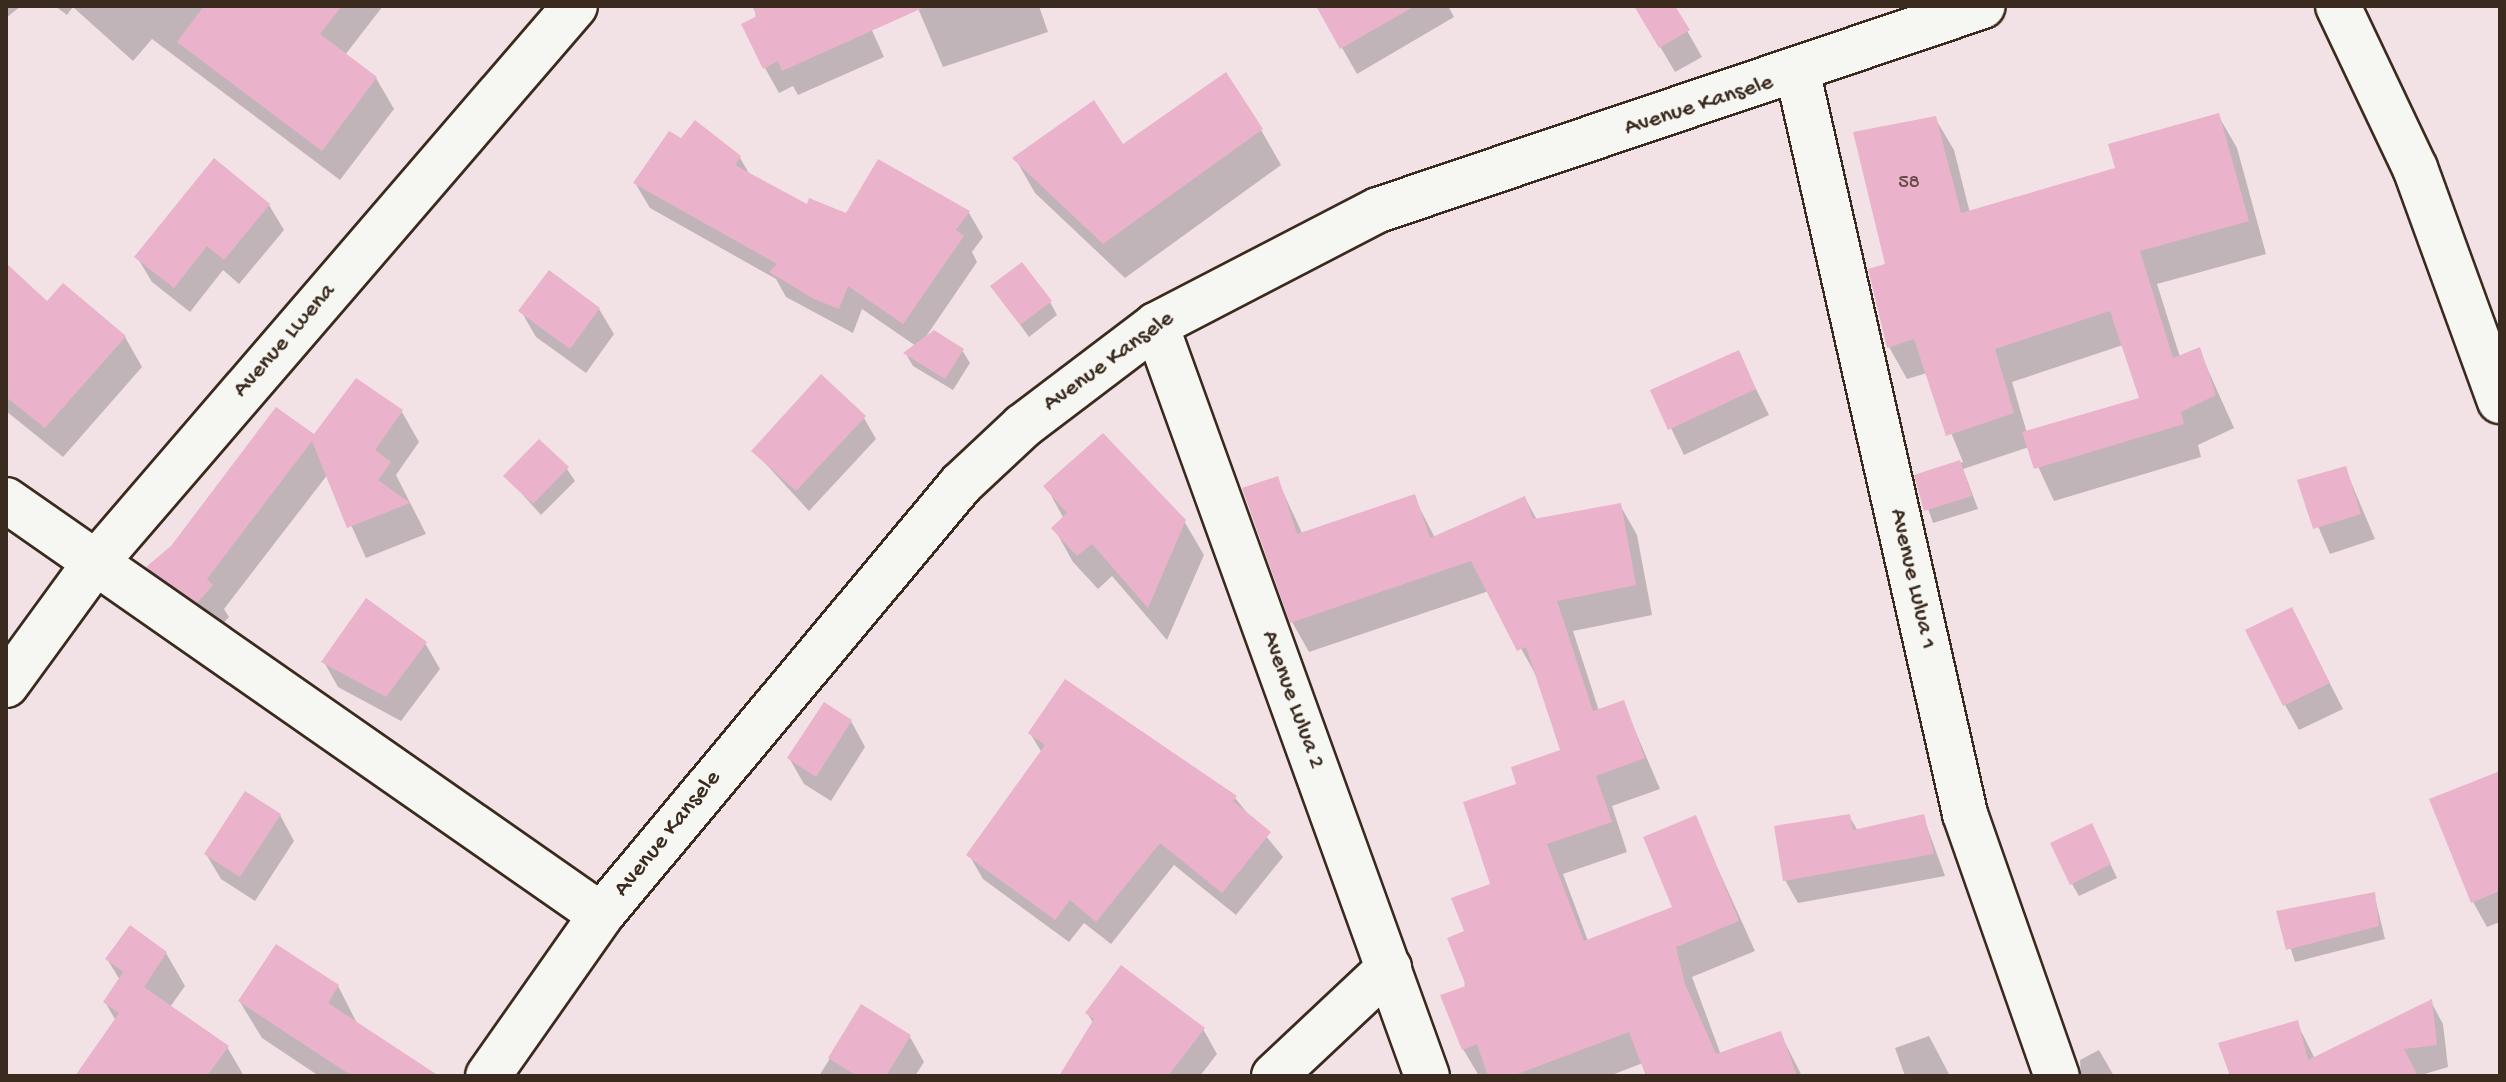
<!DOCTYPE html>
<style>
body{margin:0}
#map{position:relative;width:2506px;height:1082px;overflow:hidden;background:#f2e2e6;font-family:"Gochi Hand",sans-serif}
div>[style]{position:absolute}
.shadow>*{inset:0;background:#0003}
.building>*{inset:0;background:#eab3cb}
.roads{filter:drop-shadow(2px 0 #3b2a1e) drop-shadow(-2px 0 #3b2a1e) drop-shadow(0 2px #3b2a1e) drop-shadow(0 -2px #3b2a1e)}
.street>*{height:44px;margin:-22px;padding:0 22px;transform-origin:22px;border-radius:22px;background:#f6f6f2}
span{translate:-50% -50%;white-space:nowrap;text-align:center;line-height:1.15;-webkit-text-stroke:8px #f6f6f2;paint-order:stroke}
.number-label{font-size:20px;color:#674c49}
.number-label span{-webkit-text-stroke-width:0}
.street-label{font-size:24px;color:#3b2a1e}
.frame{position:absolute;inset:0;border:8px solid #3b2a1e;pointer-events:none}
</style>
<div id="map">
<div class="shadow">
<div style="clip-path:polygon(6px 6px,21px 6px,6px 18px)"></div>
<div style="clip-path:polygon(55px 6px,383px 6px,345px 55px,376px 78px,394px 109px,340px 180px,152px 39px,133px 61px,73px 7px,67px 15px)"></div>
<div style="clip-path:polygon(754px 6px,861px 6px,884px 57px,798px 95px,793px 86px,779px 93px,765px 68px)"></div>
<div style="clip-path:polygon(917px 6px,1039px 6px,1048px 32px,943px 67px)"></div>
<div style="clip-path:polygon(1318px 6px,1448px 6px,1454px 17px,1357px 74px)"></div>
<div style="clip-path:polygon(1636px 6px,1673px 6px,1702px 57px,1675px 72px)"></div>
<div style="clip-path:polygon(evenodd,2218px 115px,2237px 148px,2266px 254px,2157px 284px,2180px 357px,2199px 350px,2234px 428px,2198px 445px,2201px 457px,2054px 501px,2029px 447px,1963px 469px,1978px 509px,1933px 523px,1917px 477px,1963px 462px,1927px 373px,1907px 379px,1889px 347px,1887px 265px,1935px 118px,1954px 150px,1970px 213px,2117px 169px,2218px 115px,2123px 345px,2141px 399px,2027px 433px,2012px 382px,2123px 345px)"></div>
<div style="clip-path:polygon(1261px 130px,1281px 165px,1125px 278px,1035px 193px,1015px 158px)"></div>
<div style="clip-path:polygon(681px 141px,740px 158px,750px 175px,808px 207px,847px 215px,879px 162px,969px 213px,983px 237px,972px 252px,977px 262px,925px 338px,962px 350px,970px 363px,953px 390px,913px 366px,906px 354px,916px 346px,862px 309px,853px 333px,786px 297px,776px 279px,650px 208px,635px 183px)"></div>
<div style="clip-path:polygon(269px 205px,284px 230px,239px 284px,223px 270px,190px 312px,152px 282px,137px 257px)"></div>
<div style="clip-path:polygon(6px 267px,47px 304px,125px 337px,142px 367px,63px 457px,6px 411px)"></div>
<div style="clip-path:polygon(993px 287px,1050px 302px,1057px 315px,1029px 337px)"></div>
<div style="clip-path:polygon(599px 309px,614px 334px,586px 373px,536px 337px,521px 311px)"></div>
<div style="clip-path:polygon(1738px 353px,1769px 415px,1684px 455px,1653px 391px)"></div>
<div style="clip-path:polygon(402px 412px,419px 442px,396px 475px,426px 534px,366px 558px,328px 474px,224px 609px,229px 617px,215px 632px,166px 598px,148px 568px,314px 436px)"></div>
<div style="clip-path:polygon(864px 418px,876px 439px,809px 511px,754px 451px)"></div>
<div style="clip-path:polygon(2345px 468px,2375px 539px,2330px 554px,2299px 482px)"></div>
<div style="clip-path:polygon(567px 469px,575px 481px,541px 515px,506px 476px)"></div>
<div style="clip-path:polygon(1277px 479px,1303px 535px,1414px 497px,1435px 538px,1525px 498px,1537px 520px,1620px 505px,1637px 535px,1652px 615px,1573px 631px,1599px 711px,1623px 702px,1660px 789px,1612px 806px,1627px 852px,1563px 874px,1588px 941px,1675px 908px,1695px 818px,1755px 951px,1692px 977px,1721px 1055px,1780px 1033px,1802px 1076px,1648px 1076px,1643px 1063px,1609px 1076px,1479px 1076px,1463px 1049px,1466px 932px,1493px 885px,1519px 785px,1562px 752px,1538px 679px,1489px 591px,1309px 652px,1292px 622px)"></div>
<div style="clip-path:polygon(1046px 486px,1184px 521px,1204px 555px,1167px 640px,1112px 576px,1098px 589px,1073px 562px,1054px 528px,1064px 519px)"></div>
<div style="clip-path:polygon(2305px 635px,2343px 709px,2299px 730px,2285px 705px)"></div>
<div style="clip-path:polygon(425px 643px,440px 669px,401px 721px,338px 687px,324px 662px)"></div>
<div style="clip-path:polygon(851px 721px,865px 747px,831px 801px,804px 784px,789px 758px)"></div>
<div style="clip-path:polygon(1030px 733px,1235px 798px,1283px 857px,1236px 915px,1174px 865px,1111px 944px,1084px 923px,1069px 942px,983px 879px,969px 855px,1042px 753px)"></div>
<div style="clip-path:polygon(2500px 775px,2500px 922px,2487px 927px,2473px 902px)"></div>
<div style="clip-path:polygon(280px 815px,294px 841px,255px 901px,221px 879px,206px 854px)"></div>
<div style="clip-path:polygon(1849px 816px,1858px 831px,1923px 816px,1945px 876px,1798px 903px,1785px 880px)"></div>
<div style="clip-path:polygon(2098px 838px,2117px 878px,2079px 896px,2072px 884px)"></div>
<div style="clip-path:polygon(2374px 894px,2385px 939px,2295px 962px,2279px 913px)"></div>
<div style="clip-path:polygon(166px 953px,185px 986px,170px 1007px,227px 1047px,244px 1076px,77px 1076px,116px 1021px,105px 1002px,120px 980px,107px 959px)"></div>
<div style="clip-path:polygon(338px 986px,358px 1025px,421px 1076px,319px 1076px,262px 1038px,240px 1002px)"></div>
<div style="clip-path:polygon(2431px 1002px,2443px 1024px,2448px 1067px,2418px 1076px,2232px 1076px,2297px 1023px,2315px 1059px)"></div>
<div style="clip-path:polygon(862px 1007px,910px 1037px,924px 1062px,915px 1076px,819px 1076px)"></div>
<div style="clip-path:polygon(1087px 1013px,1203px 1029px,1217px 1054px,1200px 1076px,1065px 1076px,1094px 1024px)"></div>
<div style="clip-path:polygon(1929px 1036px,1950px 1076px,1905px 1076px,1895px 1048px)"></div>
<div style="clip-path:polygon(2099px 1050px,2114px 1076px,2081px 1076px,2080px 1060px)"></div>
</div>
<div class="building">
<div style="clip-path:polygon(204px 6px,342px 6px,320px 34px,377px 77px,322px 151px,177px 42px)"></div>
<div style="clip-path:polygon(752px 6px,927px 6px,782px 71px,778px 61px,763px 69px,741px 24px,757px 16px)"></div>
<div style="clip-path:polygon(1316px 6px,1415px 6px,1340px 49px)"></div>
<div style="clip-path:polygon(1634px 6px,1675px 6px,1690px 30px,1659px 48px)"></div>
<div style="clip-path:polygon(1226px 72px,1263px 129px,1103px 244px,1012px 158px,1094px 100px,1123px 144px)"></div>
<div style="clip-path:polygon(2219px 113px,2249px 221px,2140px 251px,2173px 358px,2200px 347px,2216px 395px,2181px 412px,2184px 424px,2034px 469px,2022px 432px,2139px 398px,2110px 311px,1995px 349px,2014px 413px,1946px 436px,1914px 339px,1887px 348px,1868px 269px,1885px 264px,1853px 132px,1936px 116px,1961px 213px,2115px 168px,2108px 144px)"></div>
<div style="clip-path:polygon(695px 120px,741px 156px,735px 165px,807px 204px,809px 198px,846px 213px,878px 159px,970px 211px,956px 230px,964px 236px,903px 324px,848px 286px,839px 309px,814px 299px,769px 272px,777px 264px,633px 183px,669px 131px,681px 138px)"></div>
<div style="clip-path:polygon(214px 158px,270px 204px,224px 260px,207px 246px,174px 288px,134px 257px)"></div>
<div style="clip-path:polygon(1022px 262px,1052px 301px,1020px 325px,990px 286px)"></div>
<div style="clip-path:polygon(6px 263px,47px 301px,63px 283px,126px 336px,45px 428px,6px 397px)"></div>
<div style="clip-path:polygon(549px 270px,600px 308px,570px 349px,518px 311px)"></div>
<div style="clip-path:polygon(934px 330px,964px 349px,945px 379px,903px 353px)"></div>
<div style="clip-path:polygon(1739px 350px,1756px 389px,1668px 430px,1650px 390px)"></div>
<div style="clip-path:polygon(821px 374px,866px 416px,796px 491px,751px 451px)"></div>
<div style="clip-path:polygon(356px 378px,403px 410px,375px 450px,391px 462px,378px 480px,410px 503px,347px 528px,312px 441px,207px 579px,213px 585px,197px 603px,146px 567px,171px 546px,276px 407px,314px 434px)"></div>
<div style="clip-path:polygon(1103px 433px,1186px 520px,1148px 608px,1092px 544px,1077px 556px,1051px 528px,1067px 513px,1043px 486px)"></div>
<div style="clip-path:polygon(539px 439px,569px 467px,533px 504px,503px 476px)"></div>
<div style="clip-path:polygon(1960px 460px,1972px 496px,1924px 511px,1914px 475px)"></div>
<div style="clip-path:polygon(2346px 466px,2361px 514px,2313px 529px,2297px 480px)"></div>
<div style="clip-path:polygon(1278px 476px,1297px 534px,1415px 494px,1430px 538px,1525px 496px,1533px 519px,1621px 503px,1636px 585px,1557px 601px,1593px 711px,1624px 700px,1645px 758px,1596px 776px,1612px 822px,1547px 844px,1584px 941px,1672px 907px,1643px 837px,1696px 815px,1739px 921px,1676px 947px,1685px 984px,1716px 1054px,1781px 1031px,1797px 1076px,1646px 1076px,1629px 1032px,1512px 1076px,1488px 1076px,1477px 1044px,1462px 1050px,1440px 995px,1466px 986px,1447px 938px,1464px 931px,1451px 898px,1490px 884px,1463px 802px,1516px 784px,1511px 767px,1560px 750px,1526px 647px,1517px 651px,1471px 561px,1290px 623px,1242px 488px)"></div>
<div style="clip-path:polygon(366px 598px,427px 642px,386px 697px,321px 662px)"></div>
<div style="clip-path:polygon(2292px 607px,2330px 683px,2283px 706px,2245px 630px)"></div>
<div style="clip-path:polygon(1065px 679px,1237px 796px,1233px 801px,1271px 832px,1222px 893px,1160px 843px,1096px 922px,1070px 900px,1055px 920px,966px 855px,1045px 745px,1028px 733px)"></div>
<div style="clip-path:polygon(824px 702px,852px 720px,816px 777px,787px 758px)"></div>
<div style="clip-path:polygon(2500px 771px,2500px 891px,2471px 903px,2429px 799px)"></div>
<div style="clip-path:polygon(245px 791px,281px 814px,240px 877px,204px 854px)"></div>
<div style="clip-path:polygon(1850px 814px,1853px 830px,1924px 814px,1934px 854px,1783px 881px,1774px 826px)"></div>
<div style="clip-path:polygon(2092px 823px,2111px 864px,2070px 885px,2050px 843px)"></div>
<div style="clip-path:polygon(2375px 892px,2379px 926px,2286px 950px,2276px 911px)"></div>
<div style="clip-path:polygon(130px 925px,167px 952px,144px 987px,229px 1046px,207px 1076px,75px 1076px,119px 1013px,103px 1002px,123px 972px,132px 978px,105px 959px)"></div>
<div style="clip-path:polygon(276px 944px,339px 985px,328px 1003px,439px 1076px,352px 1076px,238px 1001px)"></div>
<div style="clip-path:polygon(1121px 965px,1205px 1028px,1168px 1076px,1059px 1076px,1094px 1019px,1085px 1013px)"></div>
<div style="clip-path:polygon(2432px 999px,2437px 1045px,2404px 1049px,2418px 1076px,2230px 1076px,2218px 1043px,2298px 1020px,2308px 1060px)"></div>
<div style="clip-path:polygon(861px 1004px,911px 1035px,886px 1076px,857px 1076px,828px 1058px)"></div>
</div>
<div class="roads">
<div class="street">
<div style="left:2338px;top:6px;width:179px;rotate:64.6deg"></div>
<div style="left:2415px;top:168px;width:248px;rotate:70deg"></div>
<div style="left:1798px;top:74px;width:759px;rotate:77.28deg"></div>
<div style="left:1965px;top:814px;width:278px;rotate:70.7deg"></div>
<div style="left:1156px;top:325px;width:798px;rotate:70.16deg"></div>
<div style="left:6px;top:500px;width:725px;rotate:34.89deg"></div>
<div style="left:6px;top:685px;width:146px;rotate:-53.9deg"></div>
<div style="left:92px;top:567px;width:740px;rotate:-49.27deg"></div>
<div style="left:488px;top:1076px;width:197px;rotate:-54.9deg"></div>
<div style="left:601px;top:915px;width:562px;rotate:-50.13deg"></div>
<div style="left:961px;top:484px;width:85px;rotate:-43.1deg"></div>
<div style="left:1023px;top:426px;width:167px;rotate:-37.2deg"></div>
<div style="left:1156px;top:325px;width:250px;rotate:-27.4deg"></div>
<div style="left:1378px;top:210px;width:638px;rotate:-18.63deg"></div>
<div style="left:1274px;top:1076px;width:158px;rotate:-43.2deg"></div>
</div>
</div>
<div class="number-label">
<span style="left:1909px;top:183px">58</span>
</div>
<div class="street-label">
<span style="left:1699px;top:106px;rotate:-18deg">Avenue Kansele</span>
<span style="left:285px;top:341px;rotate:-49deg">Avenue Lwena</span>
<span style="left:1109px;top:362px;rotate:-36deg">Avenue Kansele</span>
<span style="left:1912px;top:579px;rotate:77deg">Avenue Lulua 1</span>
<span style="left:1292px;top:700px;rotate:70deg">Avenue Lulua 2</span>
<span style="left:668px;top:834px;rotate:-51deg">Avenue Kansele</span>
</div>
<div class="frame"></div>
</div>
